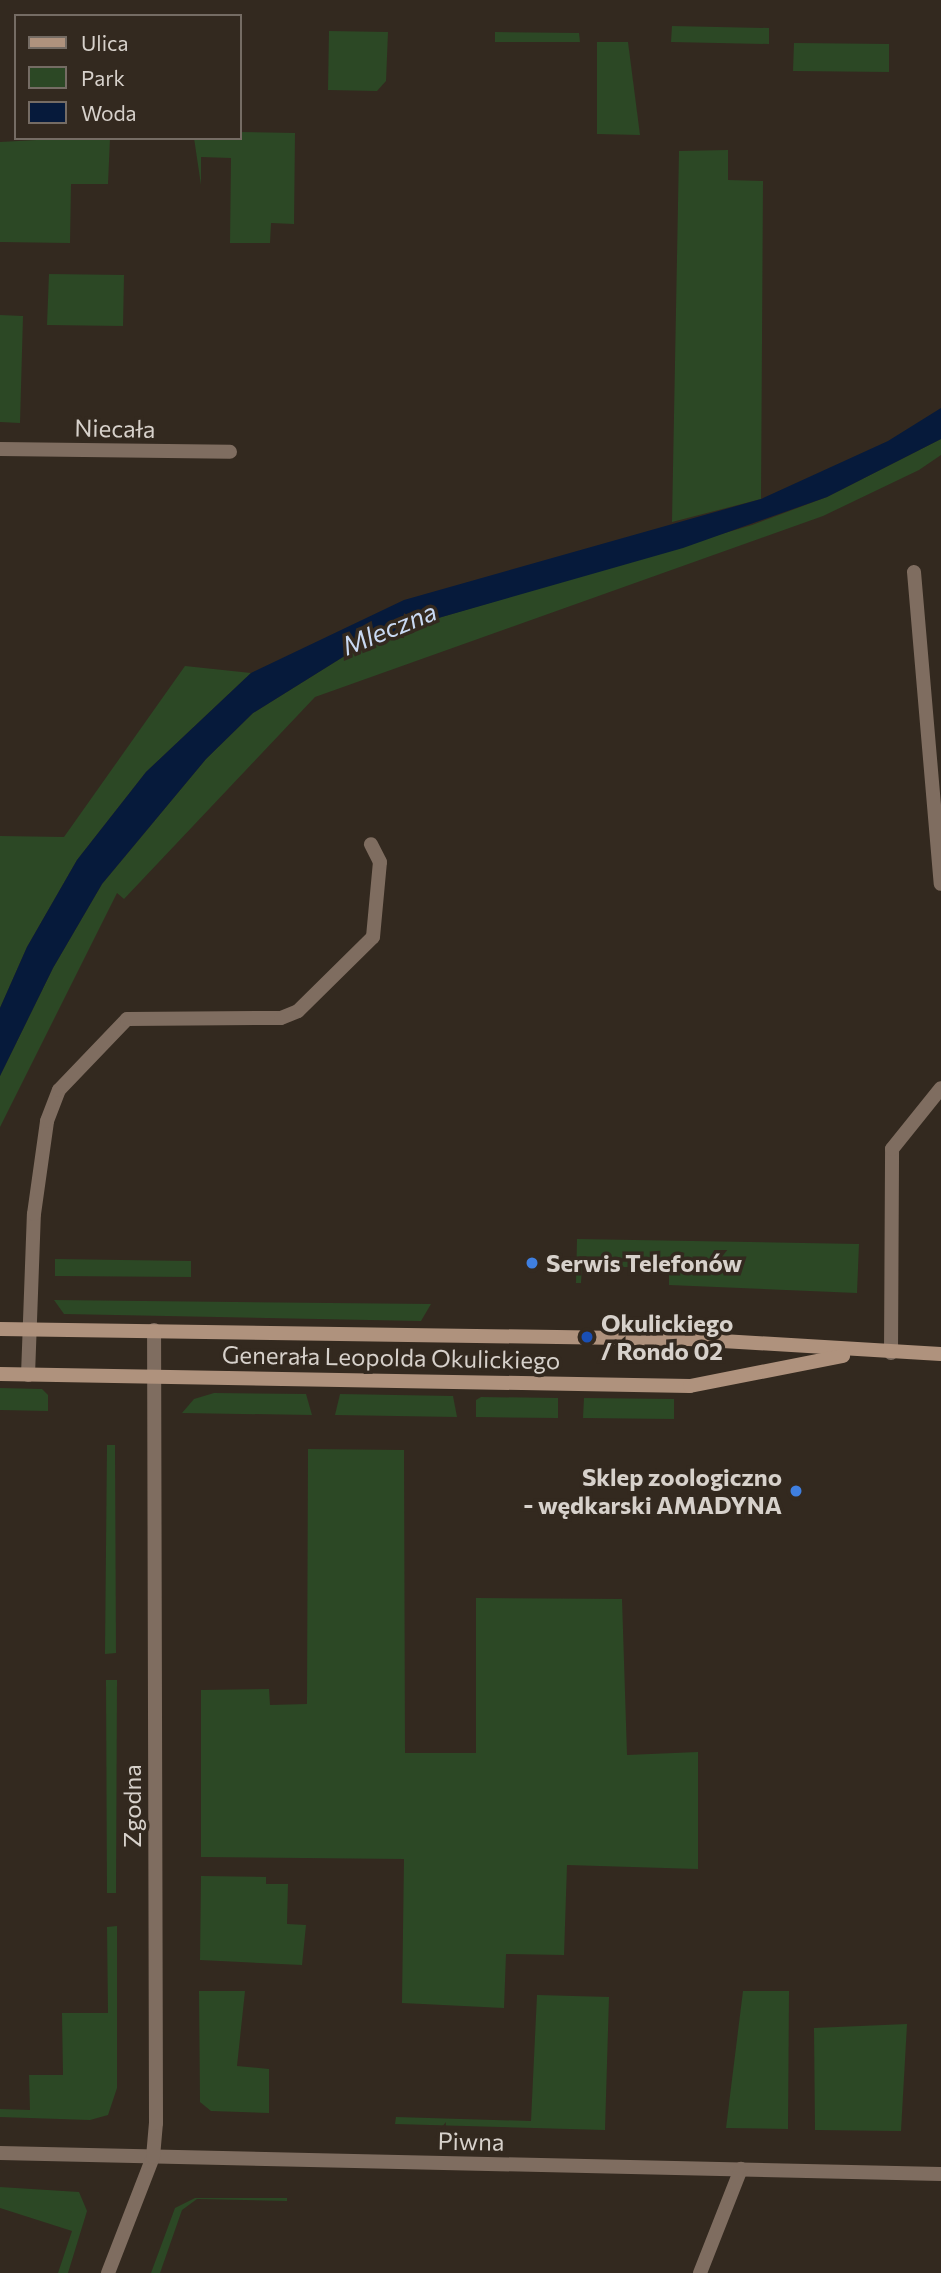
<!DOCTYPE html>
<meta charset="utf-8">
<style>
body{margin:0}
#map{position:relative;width:941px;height:2273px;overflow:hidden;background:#33291f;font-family:Commissioner,sans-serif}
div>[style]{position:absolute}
.green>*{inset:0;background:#2c4825}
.water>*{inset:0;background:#061a3b}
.service>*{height:14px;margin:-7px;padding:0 7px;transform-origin:7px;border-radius:7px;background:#7f6d60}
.minor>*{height:14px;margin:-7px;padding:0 7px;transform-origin:7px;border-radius:7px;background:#7f6d60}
.secondary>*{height:14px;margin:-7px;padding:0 7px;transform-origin:7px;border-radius:7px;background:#af927d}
.dots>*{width:19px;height:19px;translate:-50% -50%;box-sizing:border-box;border:4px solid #33291f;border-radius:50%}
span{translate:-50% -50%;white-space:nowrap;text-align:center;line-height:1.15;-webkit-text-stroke:7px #33291f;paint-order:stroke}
.street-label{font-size:24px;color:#d7d1cb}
.poi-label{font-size:24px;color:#d7d1cb;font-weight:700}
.left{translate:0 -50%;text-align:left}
.right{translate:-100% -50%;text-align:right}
.water-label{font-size:26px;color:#c9d9f3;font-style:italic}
.legend{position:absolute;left:14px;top:14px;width:228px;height:126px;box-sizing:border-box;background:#33291f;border:2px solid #756c64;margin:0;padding:9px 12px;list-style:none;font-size:21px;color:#d7d1cb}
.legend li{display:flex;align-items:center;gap:14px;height:35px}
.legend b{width:35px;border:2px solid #756c64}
</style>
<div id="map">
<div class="green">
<div style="clip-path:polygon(672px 26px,769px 28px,769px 44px,671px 42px)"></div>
<div style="clip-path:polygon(329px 31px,388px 32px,386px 81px,377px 91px,328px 90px)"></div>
<div style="clip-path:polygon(495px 32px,579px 33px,580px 42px,495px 42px)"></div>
<div style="clip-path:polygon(597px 42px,628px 42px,640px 135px,597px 134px)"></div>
<div style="clip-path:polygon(794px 43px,889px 44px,889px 72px,793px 71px)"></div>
<div style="clip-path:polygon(240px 132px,295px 133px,294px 224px,271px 223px,270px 243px,230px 243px,231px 158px,201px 157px,201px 185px,194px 138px,240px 138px)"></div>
<div style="clip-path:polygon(73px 138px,110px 138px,108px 184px,71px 184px,70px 243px,0 242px,0 142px)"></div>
<div style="clip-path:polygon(728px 150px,728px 180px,763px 181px,761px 499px,672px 522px,679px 151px)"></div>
<div style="clip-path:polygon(49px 274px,124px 275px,123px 326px,47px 325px)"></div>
<div style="clip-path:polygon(0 315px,23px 316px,20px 423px,0 422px)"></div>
<div style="clip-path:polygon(941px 439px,941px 455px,919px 470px,823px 516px,315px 697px,124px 899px,117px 893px,0 1127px,0 1076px,53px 968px,102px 884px,206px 759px,253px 713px,351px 652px,428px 621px,752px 525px,827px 497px)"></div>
<div style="clip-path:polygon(185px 666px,251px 673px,146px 772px,77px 860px,27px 947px,0 1008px,0 836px,64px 837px)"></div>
<div style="clip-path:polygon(577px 1239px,859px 1244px,857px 1293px,669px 1285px,669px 1268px,582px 1266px,581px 1283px,576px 1283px)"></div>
<div style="clip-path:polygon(55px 1259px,191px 1261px,191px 1277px,55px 1276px)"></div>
<div style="clip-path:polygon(54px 1300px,235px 1302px,431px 1304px,421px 1321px,64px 1314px)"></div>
<div style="clip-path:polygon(0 1388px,42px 1389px,48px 1395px,48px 1411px,0 1410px)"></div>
<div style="clip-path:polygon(214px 1393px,306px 1394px,312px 1415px,182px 1413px,194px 1399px)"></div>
<div style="clip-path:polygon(340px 1394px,453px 1396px,457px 1417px,335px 1415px)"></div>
<div style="clip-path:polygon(481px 1397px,558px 1398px,558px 1418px,476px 1417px,476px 1400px)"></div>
<div style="clip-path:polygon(584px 1398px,674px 1399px,674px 1419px,583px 1418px)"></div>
<div style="clip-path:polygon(107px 1445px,115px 1445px,116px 1653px,105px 1654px)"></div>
<div style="clip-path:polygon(308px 1449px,404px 1450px,405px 1753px,476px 1753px,476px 1598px,622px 1599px,627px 1755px,698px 1752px,698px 1869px,567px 1865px,564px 1955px,506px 1954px,504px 2008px,402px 2003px,404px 1859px,201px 1857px,201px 1690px,269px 1689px,270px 1705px,307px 1704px)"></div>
<div style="clip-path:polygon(106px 1680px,117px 1680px,116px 1893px,107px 1893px)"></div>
<div style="clip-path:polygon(201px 1876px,266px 1877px,266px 1884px,288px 1884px,287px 1924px,306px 1925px,302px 1965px,200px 1960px)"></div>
<div style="clip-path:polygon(117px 1926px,117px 2088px,108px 2115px,90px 2120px,0 2117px,0 2109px,30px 2110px,29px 2075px,63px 2075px,62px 2013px,108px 2013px,107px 1927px)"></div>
<div style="clip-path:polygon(199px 1991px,245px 1991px,237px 2066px,269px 2069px,269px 2113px,211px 2111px,200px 2102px)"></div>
<div style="clip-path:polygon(743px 1991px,789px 1991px,788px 2129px,726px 2128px)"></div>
<div style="clip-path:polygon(537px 1995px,609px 1997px,605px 2130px,395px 2124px,396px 2117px,531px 2121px)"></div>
<div style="clip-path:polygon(907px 2024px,901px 2131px,815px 2130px,814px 2028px)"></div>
<div style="clip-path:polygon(0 2187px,79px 2192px,87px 2211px,68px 2273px,58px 2273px,72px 2231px,0 2208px)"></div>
<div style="clip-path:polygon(195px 2198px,287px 2198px,287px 2201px,197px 2199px,182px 2210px,160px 2273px,151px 2273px,175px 2208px)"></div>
</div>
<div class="water">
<div style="clip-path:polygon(941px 408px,941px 439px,827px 497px,683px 548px,428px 621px,351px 652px,253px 713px,206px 759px,102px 884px,53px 968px,0 1076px,0 1008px,27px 947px,77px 860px,146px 772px,251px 673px,404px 600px,761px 499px,888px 441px)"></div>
</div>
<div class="service">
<div style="left:914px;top:572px;width:313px;rotate:85.1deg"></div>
<div style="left:891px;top:1353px;width:204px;rotate:-89.7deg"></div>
<div style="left:892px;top:1149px;width:78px;rotate:-51.2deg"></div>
<div style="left:28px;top:1375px;width:161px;rotate:-87.9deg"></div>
<div style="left:34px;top:1214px;width:94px;rotate:-82deg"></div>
<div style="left:47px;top:1121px;width:33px;rotate:-69deg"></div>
<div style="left:59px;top:1090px;width:98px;rotate:-46.2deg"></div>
<div style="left:127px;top:1019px;width:154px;rotate:-0.4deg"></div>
<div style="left:281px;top:1018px;width:18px;rotate:-22deg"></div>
<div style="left:298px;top:1011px;width:105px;rotate:-44.6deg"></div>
<div style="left:373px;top:937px;width:75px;rotate:-84.7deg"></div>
<div style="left:380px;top:862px;width:20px;rotate:-117deg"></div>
</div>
<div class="minor">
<div style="left:0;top:449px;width:230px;rotate:0.7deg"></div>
<div style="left:0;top:2153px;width:941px;rotate:1.28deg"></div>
<div style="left:108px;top:2273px;width:124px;rotate:-68.8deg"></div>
<div style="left:153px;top:2157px;width:34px;rotate:-85deg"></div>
<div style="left:156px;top:2123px;width:793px;rotate:-90.14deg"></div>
<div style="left:700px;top:2273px;width:112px;rotate:-68.5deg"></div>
</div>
<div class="secondary">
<div style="left:0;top:1329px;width:689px;rotate:0.83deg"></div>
<div style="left:689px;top:1339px;width:252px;rotate:3.4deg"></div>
<div style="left:0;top:1374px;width:690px;rotate:1deg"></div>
<div style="left:690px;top:1386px;width:156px;rotate:-11.1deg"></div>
</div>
<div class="dots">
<div style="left:532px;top:1263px;background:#3f7fe0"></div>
<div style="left:587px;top:1337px;background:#1a4fb4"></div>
<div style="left:796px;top:1491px;background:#3f7fe0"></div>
</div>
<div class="street-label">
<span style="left:115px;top:428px;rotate:1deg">Niecała</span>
<span style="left:391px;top:1357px;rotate:1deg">Generała Leopolda Okulickiego</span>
<span style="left:132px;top:1806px;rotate:-90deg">Zgodna</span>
<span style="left:471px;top:2141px;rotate:1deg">Piwna</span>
</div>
<div class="poi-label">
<span class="left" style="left:546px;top:1263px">Serwis Telefonów</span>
<span class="left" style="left:601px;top:1337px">Okulickiego<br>/ Rondo 02</span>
<span class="right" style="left:782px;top:1491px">Sklep zoologiczno<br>- wędkarski AMADYNA</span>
</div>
<div class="water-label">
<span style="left:389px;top:628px;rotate:-22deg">Mleczna</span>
</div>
<ul class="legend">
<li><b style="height:9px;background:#af927d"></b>Ulica</li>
<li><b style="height:19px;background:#2c4825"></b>Park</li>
<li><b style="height:19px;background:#061a3b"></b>Woda</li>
</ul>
</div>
